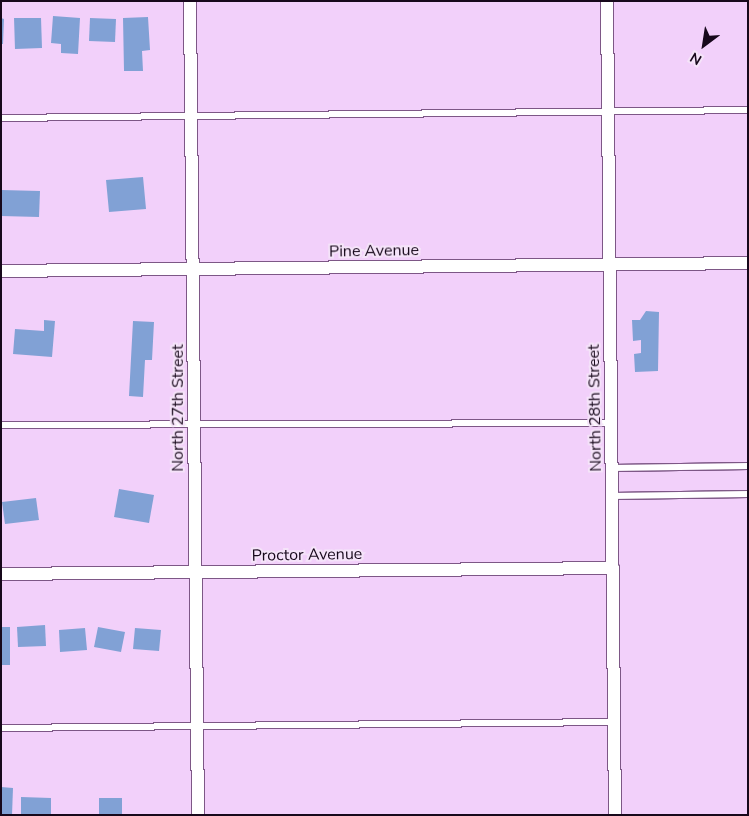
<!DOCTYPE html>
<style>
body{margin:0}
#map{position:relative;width:749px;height:816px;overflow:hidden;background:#f2d0fa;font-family:"Nunito Sans",sans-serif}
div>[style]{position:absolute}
.building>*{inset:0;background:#81a1d5}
.roads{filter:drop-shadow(1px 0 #7d5786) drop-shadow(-1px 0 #7d5786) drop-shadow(0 1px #7d5786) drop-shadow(0 -1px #7d5786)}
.service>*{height:6px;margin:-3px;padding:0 3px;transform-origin:3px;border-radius:3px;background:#fff}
.minor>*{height:12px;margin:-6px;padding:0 6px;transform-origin:6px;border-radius:6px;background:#fff}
span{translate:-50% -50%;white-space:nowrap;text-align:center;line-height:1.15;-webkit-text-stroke:4px #f5e4f9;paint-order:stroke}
.street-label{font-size:16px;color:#17081b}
.frame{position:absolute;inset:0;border:2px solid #17081b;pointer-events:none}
.north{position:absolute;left:679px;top:20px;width:50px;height:50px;-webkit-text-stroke:4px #f5e4f9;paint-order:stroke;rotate:211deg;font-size:14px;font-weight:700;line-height:20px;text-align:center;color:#17081b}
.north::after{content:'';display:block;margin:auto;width:18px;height:22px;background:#17081b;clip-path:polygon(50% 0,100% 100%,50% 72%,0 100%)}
</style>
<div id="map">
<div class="building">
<div style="clip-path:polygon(53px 16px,80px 18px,78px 54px,61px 53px,61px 44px,51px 43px)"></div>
<div style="clip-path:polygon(148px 17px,150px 50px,142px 51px,143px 71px,124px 71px,123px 18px)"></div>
<div style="clip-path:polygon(1px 18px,4px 19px,3px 44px,1px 44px)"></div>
<div style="clip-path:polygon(14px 18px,41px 18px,42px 48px,15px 49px)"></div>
<div style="clip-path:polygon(90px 18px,116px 19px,115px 42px,89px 41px)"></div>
<div style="clip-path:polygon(143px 177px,146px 209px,109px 212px,106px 180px)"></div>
<div style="clip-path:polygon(1px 190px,40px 191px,39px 217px,1px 216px)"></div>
<div style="clip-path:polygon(646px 311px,659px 312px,658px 371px,635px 372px,634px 354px,641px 353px,641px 340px,633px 341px,632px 320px,640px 320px)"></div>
<div style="clip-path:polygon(44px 320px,55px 321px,52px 357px,13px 354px,15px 329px,44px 331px)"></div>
<div style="clip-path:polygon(133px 321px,154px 322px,152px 360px,145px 360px,143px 397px,129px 396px)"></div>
<div style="clip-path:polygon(119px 489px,154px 495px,149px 523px,114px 517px)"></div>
<div style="clip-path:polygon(36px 498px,39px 520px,5px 524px,2px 502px)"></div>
<div style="clip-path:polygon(45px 625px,46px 646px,18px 647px,17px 627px)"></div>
<div style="clip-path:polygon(1px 627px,10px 627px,10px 665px,1px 665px)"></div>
<div style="clip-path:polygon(98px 627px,125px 632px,121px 652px,94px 647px)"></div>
<div style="clip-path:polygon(85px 628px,87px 650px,60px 652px,59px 630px)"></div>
<div style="clip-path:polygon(135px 628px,161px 630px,159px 651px,133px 649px)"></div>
<div style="clip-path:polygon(1px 787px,13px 788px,12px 815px,1px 815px)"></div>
<div style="clip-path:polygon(21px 797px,51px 798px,51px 815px,21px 815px)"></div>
<div style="clip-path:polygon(99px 798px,122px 798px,122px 815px,99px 815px)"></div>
</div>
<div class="roads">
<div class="service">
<div style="left:1px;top:118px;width:747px;rotate:-0.61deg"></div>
<div style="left:1px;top:425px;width:610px;rotate:-0.19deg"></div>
<div style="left:612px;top:468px;width:136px;rotate:-0.8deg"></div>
<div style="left:612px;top:496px;width:136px;rotate:-0.8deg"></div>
<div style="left:1px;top:728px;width:613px;rotate:-0.56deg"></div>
</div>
<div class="minor">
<div style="left:190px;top:1px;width:814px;rotate:89.44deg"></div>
<div style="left:607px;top:1px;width:814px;rotate:89.44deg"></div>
<div style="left:1px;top:271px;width:747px;rotate:-0.61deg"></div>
<div style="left:1px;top:574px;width:612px;rotate:-0.56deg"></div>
</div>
</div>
<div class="street-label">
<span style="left:374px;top:251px;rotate:-1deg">Pine Avenue</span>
<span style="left:178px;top:408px;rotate:-90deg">North 27th Street</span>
<span style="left:595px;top:408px;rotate:-91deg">North 28th Street</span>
<span style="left:307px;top:555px;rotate:-1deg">Proctor Avenue</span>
</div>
<div class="frame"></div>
<div class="north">N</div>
</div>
